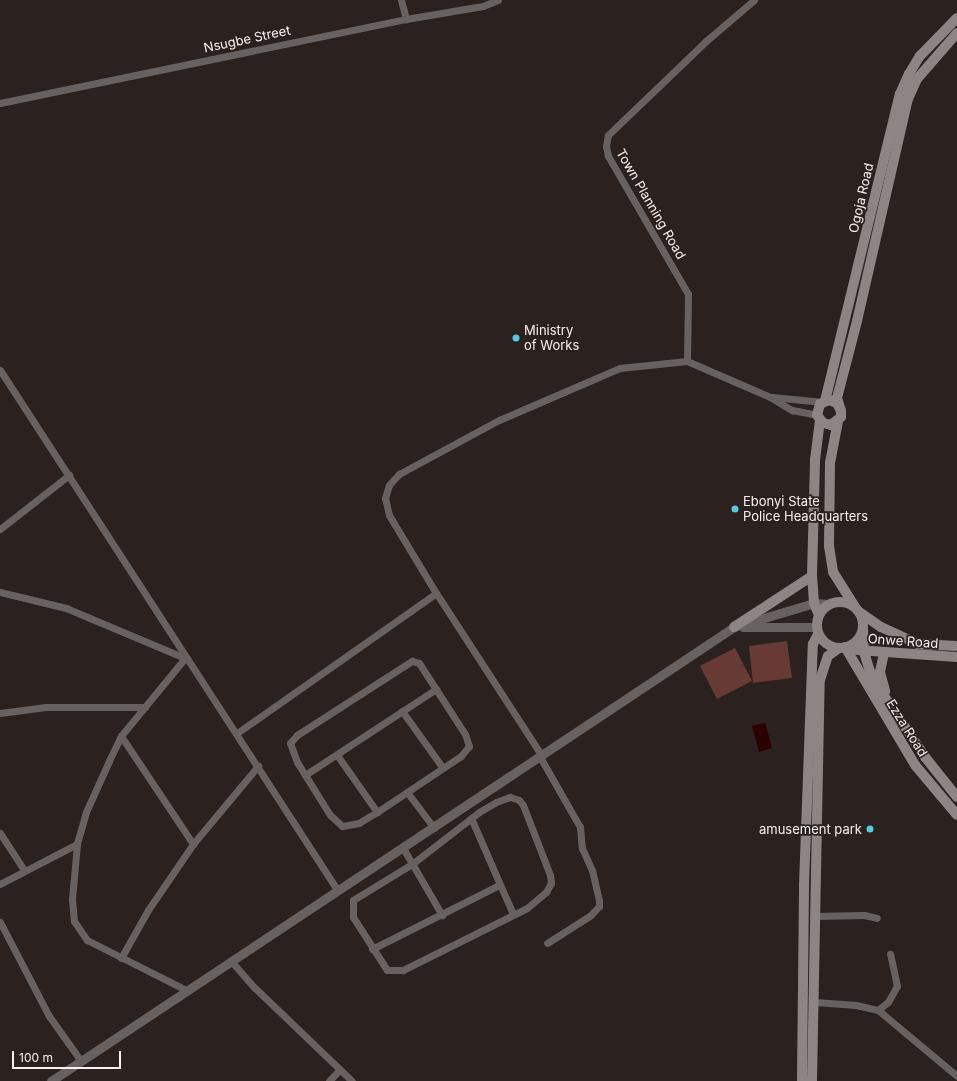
<!DOCTYPE html>
<style>
body{margin:0}
#map{position:relative;width:957px;height:1081px;overflow:hidden;background:#2b211f;font-family:Inter,sans-serif}
div>[style]{position:absolute}
.green>*{inset:0;background:#673b33}
.water>*{inset:0;background:#2b0000}
.minor>*{height:7px;margin:-3.5px;padding:0 3.5px;transform-origin:3.5px;border-radius:3.5px;background:#676261}
.tertiary>*{height:9px;margin:-4.5px;padding:0 4.5px;transform-origin:4.5px;border-radius:4.5px;background:#676261}
.secondary>*{height:10px;margin:-5px;padding:0 5px;transform-origin:5px;border-radius:5px;background:#8d8583}
.secondary>.ring{margin:-5px;padding:0;box-sizing:content-box;background:none;border:10px solid #8d8583;border-radius:50%}
.dots>*{width:11px;height:11px;translate:-50% -50%;box-sizing:border-box;border:2px solid #2b211f;border-radius:50%}
span{translate:-50% -50%;white-space:nowrap;text-align:center;line-height:1.15;-webkit-text-stroke:3.5px #2b211f;paint-order:stroke}
.street-label{font-size:13px;color:#f7f0ef}
.poi-label{font-size:13px;color:#f7f0ef}
.left{translate:0 -50%;text-align:left}
.right{translate:-100% -50%;text-align:right}
.scale{position:absolute;left:12px;top:1051px;width:109px;height:18px;box-sizing:border-box;border:2px solid #f7f0ef;border-top:0;padding-left:5px;font-size:12px;line-height:14px;white-space:nowrap;color:#f7f0ef;-webkit-text-stroke:3px #2b211f;paint-order:stroke}
</style>
<div id="map">
<div class="green">
<div style="clip-path:polygon(787px 641px,792px 678px,753px 683px,749px 646px)"></div>
<div style="clip-path:polygon(735px 648px,752px 681px,717px 699px,700px 666px)"></div>
</div>
<div class="water">
<div style="clip-path:polygon(765px 723px,772px 748px,759px 752px,752px 726px)"></div>
</div>
<div class="minor">
<div style="left:401px;top:0;width:20px;rotate:75deg"></div>
<div style="left:0;top:103px;width:415px;rotate:-11.7deg"></div>
<div style="left:406px;top:19px;width:78px;rotate:-9.6deg"></div>
<div style="left:483px;top:6px;width:16px;rotate:-22deg"></div>
<div style="left:687px;top:361px;width:67px;rotate:-89.1deg"></div>
<div style="left:688px;top:294px;width:160px;rotate:-120.1deg"></div>
<div style="left:608px;top:156px;width:10px;rotate:-101deg"></div>
<div style="left:606px;top:146px;width:11px;rotate:-80deg"></div>
<div style="left:608px;top:135px;width:136px;rotate:-43.8deg"></div>
<div style="left:706px;top:41px;width:63px;rotate:-40.5deg"></div>
<div style="left:0;top:370px;width:621px;rotate:57.03deg"></div>
<div style="left:772px;top:397px;width:51px;rotate:5.6deg"></div>
<div style="left:0;top:529px;width:88px;rotate:-38deg"></div>
<div style="left:0;top:592px;width:68px;rotate:13.6deg"></div>
<div style="left:66px;top:608px;width:129px;rotate:22.8deg"></div>
<div style="left:185px;top:658px;width:101px;rotate:129.4deg"></div>
<div style="left:121px;top:736px;width:28px;rotate:116deg"></div>
<div style="left:109px;top:761px;width:56px;rotate:114.3deg"></div>
<div style="left:86px;top:812px;width:33px;rotate:106deg"></div>
<div style="left:77px;top:844px;width:55px;rotate:95.2deg"></div>
<div style="left:72px;top:899px;width:22px;rotate:85deg"></div>
<div style="left:74px;top:921px;width:23px;rotate:56deg"></div>
<div style="left:87px;top:940px;width:113px;rotate:26.8deg"></div>
<div style="left:412px;top:661px;width:7px;rotate:16deg"></div>
<div style="left:419px;top:663px;width:85px;rotate:57.1deg"></div>
<div style="left:465px;top:734px;width:13px;rotate:72deg"></div>
<div style="left:469px;top:746px;width:13px;rotate:129deg"></div>
<div style="left:461px;top:756px;width:101px;rotate:146.3deg"></div>
<div style="left:377px;top:812px;width:21px;rotate:149deg"></div>
<div style="left:359px;top:823px;width:17px;rotate:170deg"></div>
<div style="left:342px;top:826px;width:16px;rotate:-137deg"></div>
<div style="left:330px;top:815px;width:62px;rotate:-121.9deg"></div>
<div style="left:297px;top:762px;width:20px;rotate:-110deg"></div>
<div style="left:290px;top:743px;width:11px;rotate:-49deg"></div>
<div style="left:297px;top:735px;width:137px;rotate:-32.8deg"></div>
<div style="left:402px;top:711px;width:70px;rotate:54.3deg"></div>
<div style="left:0;top:713px;width:46px;rotate:-7.4deg"></div>
<div style="left:46px;top:707px;width:99px"></div>
<div style="left:237px;top:733px;width:243px;rotate:-35.1deg"></div>
<div style="left:121px;top:736px;width:130px;rotate:56.3deg"></div>
<div style="left:337px;top:755px;width:70px;rotate:54.9deg"></div>
<div style="left:542px;top:756px;width:194px;rotate:-123deg"></div>
<div style="left:436px;top:593px;width:91px;rotate:-121.1deg"></div>
<div style="left:389px;top:515px;width:17px;rotate:-103deg"></div>
<div style="left:385px;top:498px;width:14px;rotate:-73deg"></div>
<div style="left:389px;top:485px;width:15px;rotate:-48deg"></div>
<div style="left:399px;top:474px;width:114px;rotate:-28.4deg"></div>
<div style="left:499px;top:420px;width:132px;rotate:-23.3deg"></div>
<div style="left:620px;top:368px;width:67px;rotate:-6deg"></div>
<div style="left:687px;top:361px;width:90px;rotate:23.4deg"></div>
<div style="left:770px;top:397px;width:26px;rotate:31deg"></div>
<div style="left:792px;top:410px;width:25px;rotate:11deg"></div>
<div style="left:540px;top:757px;width:81px;rotate:60.3deg"></div>
<div style="left:580px;top:827px;width:21px;rotate:85deg"></div>
<div style="left:582px;top:848px;width:24px;rotate:66deg"></div>
<div style="left:592px;top:870px;width:32px;rotate:77deg"></div>
<div style="left:599px;top:901px;width:5px;rotate:90deg"></div>
<div style="left:599px;top:906px;width:12px;rotate:132deg"></div>
<div style="left:591px;top:915px;width:52px;rotate:147.5deg"></div>
<div style="left:305px;top:775px;width:157px;rotate:-33.3deg"></div>
<div style="left:407px;top:792px;width:45px;rotate:53.1deg"></div>
<div style="left:510px;top:797px;width:9px;rotate:18deg"></div>
<div style="left:519px;top:800px;width:6px;rotate:51deg"></div>
<div style="left:523px;top:805px;width:75px;rotate:68.9deg"></div>
<div style="left:550px;top:875px;width:8px;rotate:83deg"></div>
<div style="left:551px;top:883px;width:10px;rotate:119deg"></div>
<div style="left:546px;top:892px;width:25px;rotate:140deg"></div>
<div style="left:527px;top:908px;width:139px;rotate:153.4deg"></div>
<div style="left:403px;top:970px;width:16px;rotate:180deg"></div>
<div style="left:387px;top:970px;width:63px;rotate:-122.7deg"></div>
<div style="left:353px;top:917px;width:17px;rotate:-90deg"></div>
<div style="left:353px;top:900px;width:69px;rotate:-31.4deg"></div>
<div style="left:412px;top:864px;width:85px;rotate:-37.8deg"></div>
<div style="left:479px;top:812px;width:20px;rotate:-30deg"></div>
<div style="left:496px;top:802px;width:15px;rotate:-20deg"></div>
<div style="left:471px;top:818px;width:105px;rotate:66.4deg"></div>
<div style="left:0;top:833px;width:44px;rotate:57deg"></div>
<div style="left:403px;top:848px;width:78px;rotate:59.8deg"></div>
<div style="left:0;top:884px;width:87px;rotate:-27.5deg"></div>
<div style="left:814px;top:916px;width:50px;rotate:-1.1deg"></div>
<div style="left:864px;top:915px;width:13px;rotate:13deg"></div>
<div style="left:0;top:922px;width:106px;rotate:62.5deg"></div>
<div style="left:49px;top:1016px;width:55px;rotate:54.6deg"></div>
<div style="left:372px;top:949px;width:142px;rotate:-26.7deg"></div>
<div style="left:121px;top:958px;width:55px;rotate:-60.6deg"></div>
<div style="left:148px;top:910px;width:80px;rotate:-55.7deg"></div>
<div style="left:193px;top:844px;width:102px;rotate:-50.2deg"></div>
<div style="left:232px;top:962px;width:35px;rotate:49deg"></div>
<div style="left:255px;top:988px;width:134px;rotate:43.8deg"></div>
<div style="left:815px;top:1002px;width:41px;rotate:4.2deg"></div>
<div style="left:856px;top:1005px;width:23px;rotate:13deg"></div>
<div style="left:878px;top:1010px;width:103px;rotate:39.9deg"></div>
<div style="left:878px;top:1010px;width:13px;rotate:-39deg"></div>
<div style="left:888px;top:1002px;width:18px;rotate:-61deg"></div>
<div style="left:897px;top:986px;width:33px;rotate:-102deg"></div>
<div style="left:329px;top:1081px;width:16px;rotate:-47deg"></div>
</div>
<div class="tertiary">
<div style="left:743px;top:627px;width:73px"></div>
<div style="left:51px;top:1081px;width:820px;rotate:-33.61deg"></div>
<div style="left:734px;top:627px;width:84px;rotate:-16.7deg"></div>
<div style="left:814px;top:603px;width:15px;rotate:4deg"></div>
</div>
<div class="secondary">
<div style="left:825px;top:401px;width:316px;rotate:-76.3deg"></div>
<div style="left:900px;top:94px;width:22px;rotate:-66deg"></div>
<div style="left:909px;top:74px;width:21px;rotate:-59deg"></div>
<div style="left:920px;top:56px;width:53px;rotate:-45.8deg"></div>
<div style="left:841px;top:411px;width:9px;rotate:-117deg"></div>
<div style="left:837px;top:403px;width:9px;rotate:-159deg"></div>
<div style="left:829px;top:400px;width:10px;rotate:156deg"></div>
<div style="left:820px;top:404px;width:11px;rotate:105deg"></div>
<div style="left:817px;top:415px;width:10px;rotate:53deg"></div>
<div style="left:823px;top:423px;width:8px;rotate:14deg"></div>
<div style="left:831px;top:425px;width:13px;rotate:-39deg"></div>
<div style="left:841px;top:417px;width:6px;rotate:-90deg"></div>
<div style="left:841px;top:411px;width:14px;rotate:-107deg"></div>
<div style="left:837px;top:398px;width:80px;rotate:-75.4deg"></div>
<div style="left:857px;top:321px;width:228px;rotate:-77.1deg"></div>
<div style="left:908px;top:99px;width:22px;rotate:-66deg"></div>
<div style="left:917px;top:79px;width:61px;rotate:-49deg"></div>
<div style="left:838px;top:421px;width:43px;rotate:100.8deg"></div>
<div style="left:830px;top:463px;width:83px;rotate:90.7deg"></div>
<div style="left:829px;top:546px;width:26px;rotate:81deg"></div>
<div style="left:833px;top:572px;width:41px;rotate:57.8deg"></div>
<div class="ring" style="left:817px;top:602px;width:36px;height:36px"></div>
<div style="left:858px;top:611px;width:28px;rotate:35deg"></div>
<div style="left:881px;top:627px;width:41px;rotate:24.7deg"></div>
<div style="left:918px;top:644px;width:39px;rotate:3deg"></div>
<div style="left:819px;top:615px;width:13px;rotate:-113deg"></div>
<div style="left:814px;top:603px;width:27px;rotate:-94deg"></div>
<div style="left:812px;top:576px;width:116px;rotate:-88.5deg"></div>
<div style="left:815px;top:460px;width:40px;rotate:-82.9deg"></div>
<div style="left:734px;top:627px;width:93px;rotate:-33.2deg"></div>
<div style="left:863px;top:628px;width:24px;rotate:88deg"></div>
<div style="left:864px;top:652px;width:27px;rotate:73deg"></div>
<div style="left:872px;top:678px;width:95px;rotate:56.1deg"></div>
<div style="left:925px;top:757px;width:51px;rotate:51.3deg"></div>
<div style="left:845px;top:647px;width:137px;rotate:59.3deg"></div>
<div style="left:915px;top:765px;width:65px;rotate:50deg"></div>
<div style="left:857px;top:650px;width:100px;rotate:4deg"></div>
<div style="left:884px;top:653px;width:19px;rotate:102deg"></div>
<div style="left:880px;top:672px;width:20px;rotate:75deg"></div>
<div style="left:802px;top:1081px;width:196px;rotate:-89.4deg"></div>
<div style="left:804px;top:885px;width:241px;rotate:-87.9deg"></div>
<div style="left:813px;top:644px;width:11px;rotate:-63deg"></div>
<div style="left:812px;top:1081px;width:401px;rotate:-88.9deg"></div>
<div style="left:820px;top:680px;width:25px;rotate:-72deg"></div>
<div style="left:828px;top:656px;width:14px;rotate:-36deg"></div>
</div>
<div class="dots">
<div style="left:516px;top:338px;background:#55cade"></div>
<div style="left:735px;top:509px;background:#55cade"></div>
<div style="left:870px;top:829px;background:#55cade"></div>
</div>
<div class="street-label">
<span style="left:247px;top:39px;rotate:-12deg">Nsugbe Street</span>
<span style="left:861px;top:198px;rotate:-77deg">Ogoja Road</span>
<span style="left:651px;top:204px;rotate:60deg">Town Planning Road</span>
<span style="left:903px;top:641px;rotate:4deg">Onwe Road</span>
<span style="left:907px;top:728px;rotate:58deg">Ezza Road</span>
</div>
<div class="poi-label">
<span class="left" style="left:524px;top:338px">Ministry<br>of Works</span>
<span class="left" style="left:743px;top:509px">Ebonyi State<br>Police Headquarters</span>
<span class="right" style="left:862px;top:829px">amusement park</span>
</div>
<div class="scale">100 m</div>
</div>
